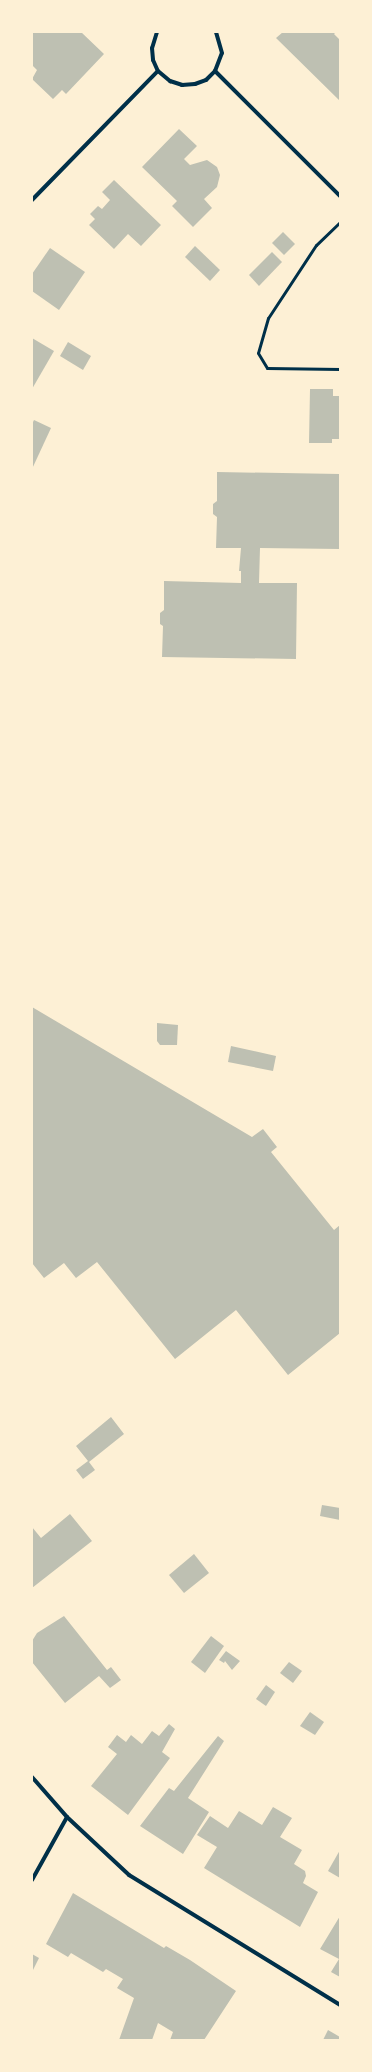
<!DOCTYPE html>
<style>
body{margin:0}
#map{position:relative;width:372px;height:2072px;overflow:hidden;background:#fdf0d5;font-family:Inter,sans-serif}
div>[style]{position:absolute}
.building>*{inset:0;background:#bec0b2}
.service>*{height:3px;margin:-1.5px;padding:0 1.5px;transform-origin:1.5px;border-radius:1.5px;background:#003049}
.minor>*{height:4px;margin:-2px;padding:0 2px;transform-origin:2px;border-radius:2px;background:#003049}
span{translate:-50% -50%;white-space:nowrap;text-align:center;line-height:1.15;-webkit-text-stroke:3.5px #fdf0d5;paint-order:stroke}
.frame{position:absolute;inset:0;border:33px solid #fdf0d5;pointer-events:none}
</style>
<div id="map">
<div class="building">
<div style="clip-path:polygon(32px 32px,81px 32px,104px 54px,66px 94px,62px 90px,53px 99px,32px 79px,37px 70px,32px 65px)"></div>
<div style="clip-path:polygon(283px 32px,336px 32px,334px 34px,340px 40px,340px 101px,276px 38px)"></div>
<div style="clip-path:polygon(179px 129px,197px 146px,184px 159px,190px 165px,207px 160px,217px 167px,220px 175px,217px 187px,204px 199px,212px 208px,193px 227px,172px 206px,177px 201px,142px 167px)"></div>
<div style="clip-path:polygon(114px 180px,161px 225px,141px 246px,128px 234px,114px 249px,89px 225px,95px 219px,90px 214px,98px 206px,102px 209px,110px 200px,102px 192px)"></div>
<div style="clip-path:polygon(283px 232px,295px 244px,284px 255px,272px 243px)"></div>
<div style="clip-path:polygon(195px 246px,220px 270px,210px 281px,185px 257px)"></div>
<div style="clip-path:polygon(50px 248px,85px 272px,59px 310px,32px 291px,32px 274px)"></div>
<div style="clip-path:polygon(272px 252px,282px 262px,259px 286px,249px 275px)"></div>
<div style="clip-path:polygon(32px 338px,54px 351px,32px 389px)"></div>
<div style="clip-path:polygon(68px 342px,91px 356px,83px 370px,60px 356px)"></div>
<div style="clip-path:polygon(310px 389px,333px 389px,333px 396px,340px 396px,340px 439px,332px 439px,332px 443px,309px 443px)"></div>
<div style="clip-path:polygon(34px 420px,51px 428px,32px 469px,32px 424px)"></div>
<div style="clip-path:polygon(217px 472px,340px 474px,340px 549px,260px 548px,259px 583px,297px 583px,296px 659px,162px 657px,163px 626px,160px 624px,160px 613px,164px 610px,164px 581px,241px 583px,241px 571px,239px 571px,241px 548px,216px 548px,217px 517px,213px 514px,213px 504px,217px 501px)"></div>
<div style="clip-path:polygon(32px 1007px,252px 1137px,263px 1129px,277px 1147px,271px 1152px,334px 1230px,340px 1225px,340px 1333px,288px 1375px,236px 1310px,175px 1359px,97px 1262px,76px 1278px,64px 1263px,44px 1278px,32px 1263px)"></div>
<div style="clip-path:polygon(157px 1023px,178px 1025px,177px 1045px,160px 1045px,157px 1041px)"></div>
<div style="clip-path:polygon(231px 1046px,276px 1056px,273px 1071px,228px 1062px)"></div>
<div style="clip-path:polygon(111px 1417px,124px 1434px,89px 1462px,95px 1470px,83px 1479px,76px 1470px,88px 1461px,76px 1446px)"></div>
<div style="clip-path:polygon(322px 1505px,340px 1508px,340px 1520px,320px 1516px)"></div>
<div style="clip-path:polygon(70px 1514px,92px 1541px,32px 1588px,32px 1527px,41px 1538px)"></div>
<div style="clip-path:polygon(194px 1554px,209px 1573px,184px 1593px,169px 1575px)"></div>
<div style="clip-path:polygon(64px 1616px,107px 1670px,111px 1667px,121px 1680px,110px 1688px,99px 1676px,65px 1703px,32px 1662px,32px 1641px,37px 1633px)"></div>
<div style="clip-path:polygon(211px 1636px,224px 1646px,205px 1673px,191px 1662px)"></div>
<div style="clip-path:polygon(226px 1651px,240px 1661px,232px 1670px,225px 1661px,224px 1663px,219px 1660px)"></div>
<div style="clip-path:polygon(289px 1662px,302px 1671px,293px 1683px,280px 1673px)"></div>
<div style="clip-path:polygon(266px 1685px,275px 1692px,266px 1706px,256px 1699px)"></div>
<div style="clip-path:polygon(310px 1712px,324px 1722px,315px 1735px,300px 1726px)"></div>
<div style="clip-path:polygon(169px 1724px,175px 1729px,162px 1752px,170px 1758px,128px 1815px,91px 1786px,117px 1754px,108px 1747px,117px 1735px,126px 1742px,131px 1735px,142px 1744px,152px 1731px,159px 1736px)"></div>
<div style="clip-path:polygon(218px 1736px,224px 1741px,188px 1798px,209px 1812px,183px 1854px,140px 1826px,169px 1788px,174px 1791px)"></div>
<div style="clip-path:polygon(273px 1807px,292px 1818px,280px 1837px,302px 1850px,294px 1864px,305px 1871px,306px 1876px,303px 1883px,318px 1892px,300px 1927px,204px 1868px,217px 1847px,197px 1835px,210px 1816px,228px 1828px,239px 1811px,262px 1825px)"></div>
<div style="clip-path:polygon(340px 1850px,340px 1878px,328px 1871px)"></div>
<div style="clip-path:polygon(73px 1893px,164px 1948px,166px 1946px,190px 1960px,236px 1991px,204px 2040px,170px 2040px,173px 2032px,158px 2023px,152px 2040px,119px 2040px,134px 1998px,117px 1988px,123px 1979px,106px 1969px,103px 1972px,71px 1953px,68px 1957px,46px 1944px)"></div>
<div style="clip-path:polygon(340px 1916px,340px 1977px,331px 1972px,339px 1959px,320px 1949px)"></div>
<div style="clip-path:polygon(32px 1954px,39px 1958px,32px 1972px)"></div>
<div style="clip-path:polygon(328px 2030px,340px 2037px,340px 2040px,323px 2040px)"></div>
</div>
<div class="service">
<div style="left:340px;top:222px;width:33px;rotate:136deg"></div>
<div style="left:316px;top:245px;width:87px;rotate:123.3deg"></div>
<div style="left:268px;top:318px;width:36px;rotate:106deg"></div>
<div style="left:258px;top:353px;width:17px;rotate:59deg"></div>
<div style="left:267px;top:368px;width:73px;rotate:0.8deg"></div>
</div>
<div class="minor">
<div style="left:157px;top:32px;width:17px;rotate:107deg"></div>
<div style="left:152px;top:48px;width:12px;rotate:85deg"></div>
<div style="left:153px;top:60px;width:12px;rotate:66deg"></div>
<div style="left:158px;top:71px;width:16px;rotate:40deg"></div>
<div style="left:170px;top:81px;width:13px;rotate:18deg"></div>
<div style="left:182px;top:85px;width:13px;rotate:-4deg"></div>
<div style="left:195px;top:84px;width:12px;rotate:-20deg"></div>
<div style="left:206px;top:80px;width:13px;rotate:-45deg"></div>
<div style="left:215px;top:71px;width:19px;rotate:-69deg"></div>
<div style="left:222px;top:53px;width:22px;rotate:-106deg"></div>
<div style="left:215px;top:71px;width:177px;rotate:45deg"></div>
<div style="left:32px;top:200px;width:180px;rotate:-45.7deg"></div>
<div style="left:32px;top:1777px;width:53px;rotate:48.8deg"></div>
<div style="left:67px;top:1817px;width:85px;rotate:43.1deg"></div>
<div style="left:129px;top:1875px;width:248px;rotate:31.6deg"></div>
<div style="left:32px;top:1880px;width:72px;rotate:-60.9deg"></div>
</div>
<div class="frame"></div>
</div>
